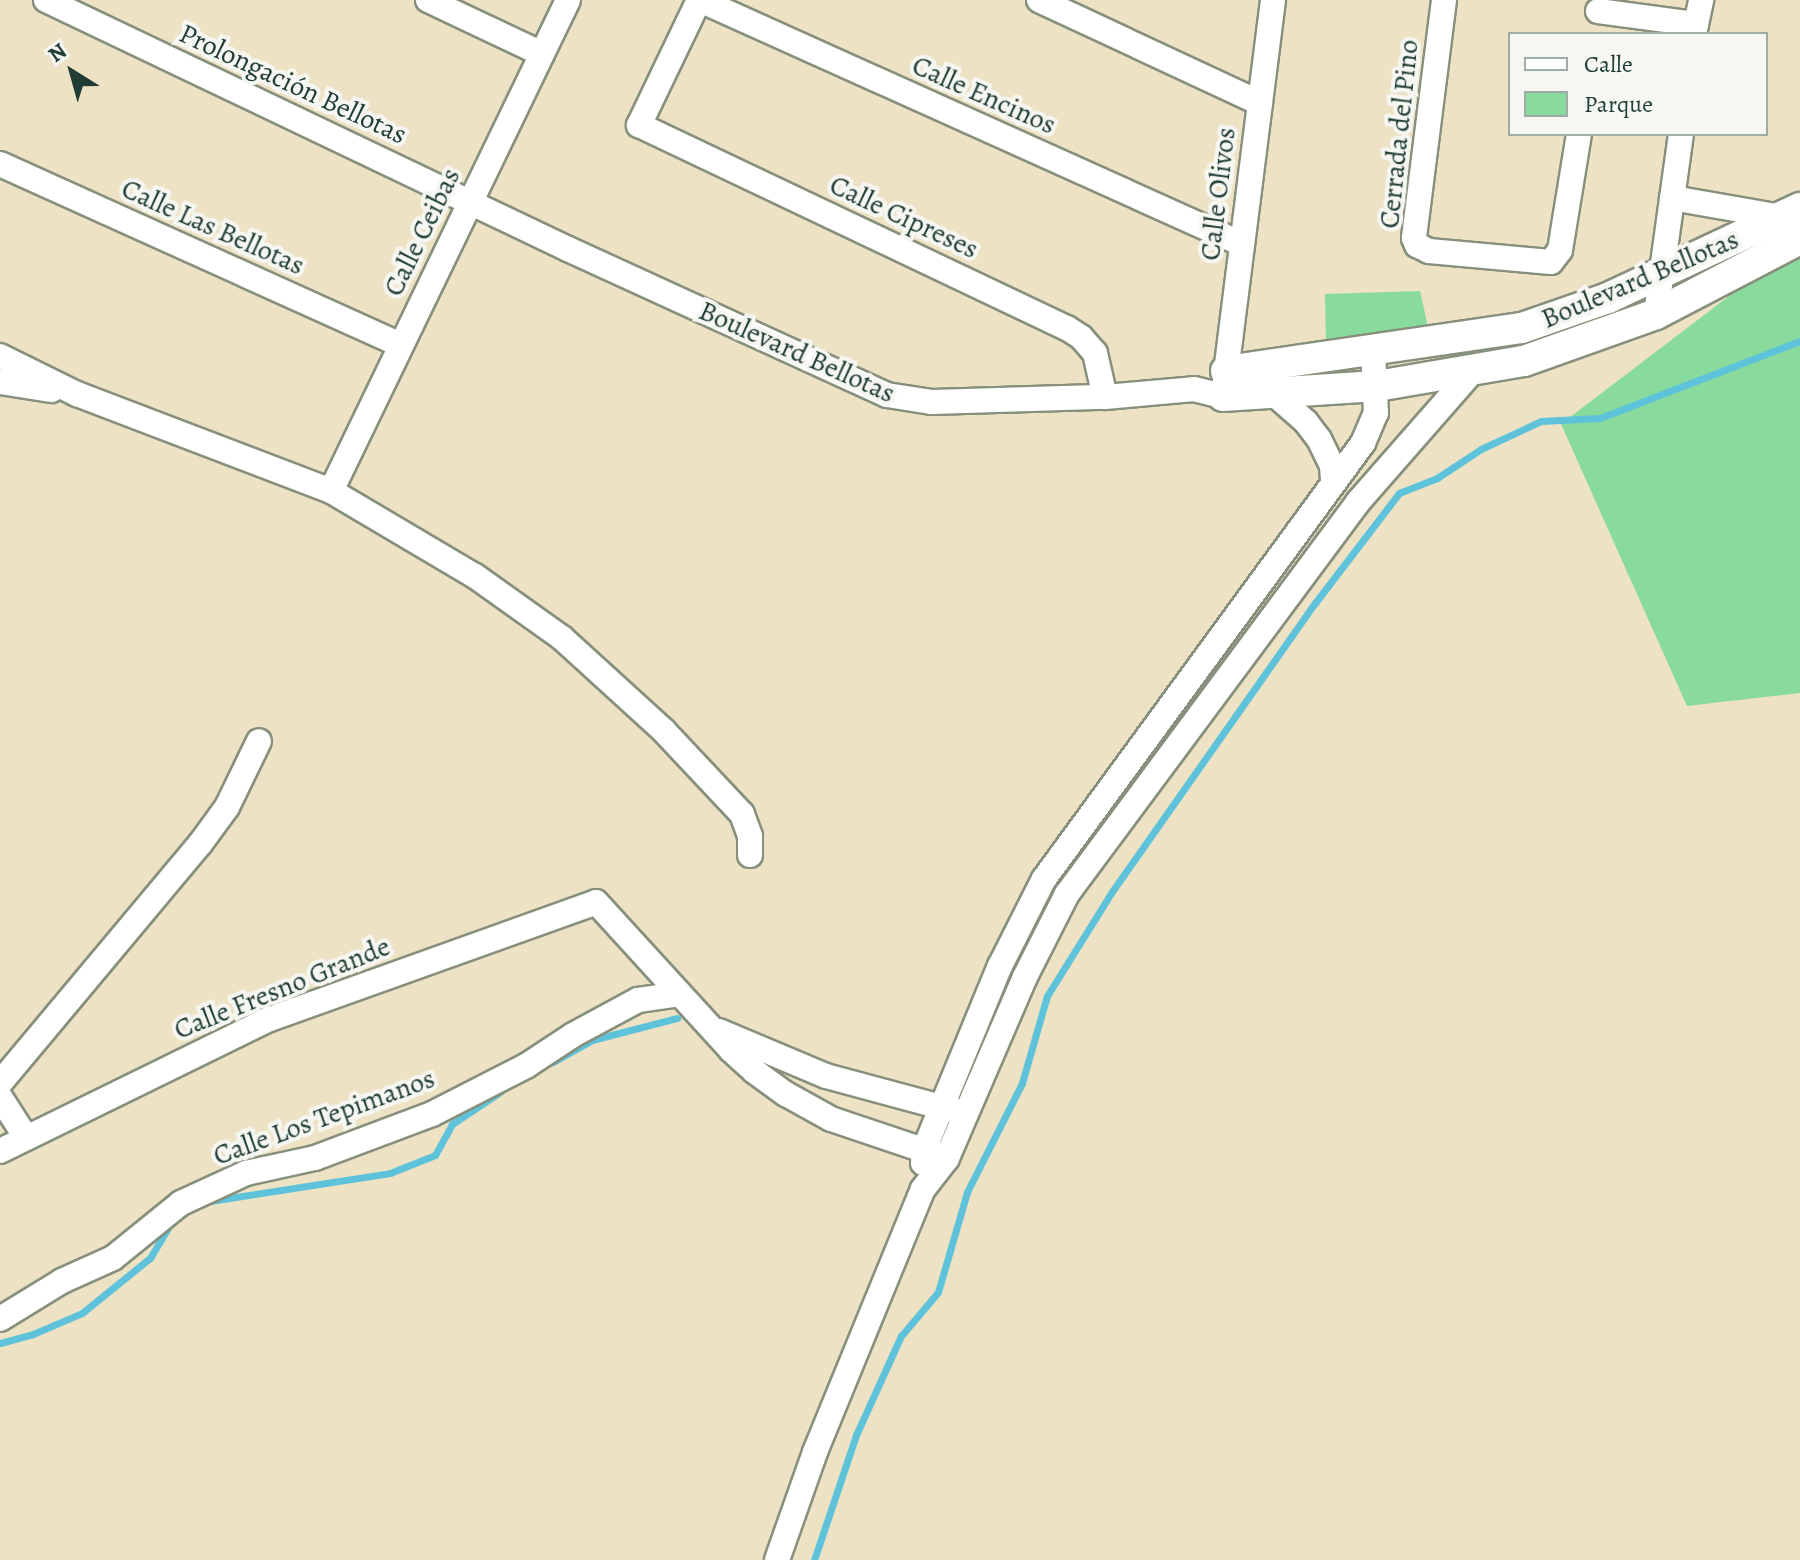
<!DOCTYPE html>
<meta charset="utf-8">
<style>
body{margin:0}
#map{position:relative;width:1800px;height:1560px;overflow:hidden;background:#eee2c4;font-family:Alegreya,serif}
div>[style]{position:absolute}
.green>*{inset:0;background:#88db9c}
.stream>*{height:7px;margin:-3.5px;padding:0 3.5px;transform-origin:3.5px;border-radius:3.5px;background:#5dc2da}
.roads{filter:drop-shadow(2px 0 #86907c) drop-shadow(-2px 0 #86907c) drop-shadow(0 2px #86907c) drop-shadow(0 -2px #86907c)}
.minor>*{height:24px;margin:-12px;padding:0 12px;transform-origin:12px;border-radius:12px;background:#fff}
.tertiary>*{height:30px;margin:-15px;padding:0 15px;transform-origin:15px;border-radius:15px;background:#fff}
span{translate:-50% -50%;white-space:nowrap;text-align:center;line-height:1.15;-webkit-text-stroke:8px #f6f6f2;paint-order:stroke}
.street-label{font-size:28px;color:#1f3d34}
.legend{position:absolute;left:1508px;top:32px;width:260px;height:104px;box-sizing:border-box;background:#f6f6f2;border:2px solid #a0aca6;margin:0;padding:10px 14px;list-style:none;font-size:24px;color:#1f3d34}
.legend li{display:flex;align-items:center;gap:16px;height:40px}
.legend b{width:40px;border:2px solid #a0aca6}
.north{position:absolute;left:32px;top:32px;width:80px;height:80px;-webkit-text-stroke:6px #f6f6f2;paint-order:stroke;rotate:323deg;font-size:22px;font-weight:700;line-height:32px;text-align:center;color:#1f3d34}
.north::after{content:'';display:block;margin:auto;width:28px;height:36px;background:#1f3d34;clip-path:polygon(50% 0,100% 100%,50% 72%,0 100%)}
</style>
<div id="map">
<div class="green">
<div style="clip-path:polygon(1800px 247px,1800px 693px,1687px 706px,1561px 424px,1779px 258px)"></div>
<div style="clip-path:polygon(1420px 291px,1428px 327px,1326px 343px,1325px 294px)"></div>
</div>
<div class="stream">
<div style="left:553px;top:1062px;width:45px;rotate:-29.4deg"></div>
<div style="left:592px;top:1040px;width:88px;rotate:-14.5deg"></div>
<div style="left:210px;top:1201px;width:182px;rotate:-8.8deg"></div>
<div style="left:390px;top:1173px;width:48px;rotate:-21.8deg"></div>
<div style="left:435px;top:1155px;width:35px;rotate:-61deg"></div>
<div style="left:452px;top:1124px;width:58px;rotate:-33.7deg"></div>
<div style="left:0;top:1343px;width:34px;rotate:-15deg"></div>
<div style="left:33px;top:1334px;width:53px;rotate:-23.2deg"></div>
<div style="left:82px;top:1313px;width:87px;rotate:-39deg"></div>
<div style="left:150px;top:1258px;width:39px;rotate:-59deg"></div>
<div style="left:814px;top:1560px;width:132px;rotate:-71.4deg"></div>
<div style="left:856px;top:1435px;width:109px;rotate:-65.6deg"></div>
<div style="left:901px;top:1336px;width:57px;rotate:-49.9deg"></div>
<div style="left:938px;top:1292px;width:104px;rotate:-73.8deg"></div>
<div style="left:967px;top:1192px;width:122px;rotate:-63.2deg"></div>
<div style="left:1022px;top:1083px;width:91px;rotate:-74deg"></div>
<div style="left:1047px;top:996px;width:121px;rotate:-58.1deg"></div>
<div style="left:1111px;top:893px;width:355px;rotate:-54.9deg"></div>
<div style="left:1315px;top:603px;width:138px;rotate:-52.6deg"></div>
<div style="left:1399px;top:493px;width:41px;rotate:-21.5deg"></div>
<div style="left:1437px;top:478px;width:53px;rotate:-33.4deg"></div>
<div style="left:1481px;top:449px;width:66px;rotate:-25deg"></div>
<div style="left:1541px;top:421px;width:59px;rotate:-2.9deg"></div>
<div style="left:1600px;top:418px;width:214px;rotate:-21.1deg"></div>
</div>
<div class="roads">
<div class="minor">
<div style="left:46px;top:0;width:578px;rotate:25.5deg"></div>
<div style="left:568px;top:249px;width:351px;rotate:24.6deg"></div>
<div style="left:887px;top:395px;width:46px;rotate:8.8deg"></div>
<div style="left:932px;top:402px;width:173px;rotate:-1.7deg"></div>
<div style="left:1105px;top:397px;width:89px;rotate:-5.1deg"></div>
<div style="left:1194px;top:389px;width:30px;rotate:14deg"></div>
<div style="left:1223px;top:396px;width:399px;rotate:-82.8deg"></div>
<div style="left:428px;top:0;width:126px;rotate:25.3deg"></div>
<div style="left:699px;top:0;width:139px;rotate:115.6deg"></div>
<div style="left:639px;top:125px;width:474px;rotate:25.4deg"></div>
<div style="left:1067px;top:328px;width:17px;rotate:33deg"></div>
<div style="left:1081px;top:337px;width:21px;rotate:49deg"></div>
<div style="left:1095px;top:353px;width:45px;rotate:77.2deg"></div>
<div style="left:700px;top:0;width:594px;rotate:24.24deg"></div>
<div style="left:1039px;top:0;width:244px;rotate:25deg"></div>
<div style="left:1444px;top:0;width:240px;rotate:97.2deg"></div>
<div style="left:1414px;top:238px;width:8px;rotate:67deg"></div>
<div style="left:1417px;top:245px;width:13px;rotate:27deg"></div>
<div style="left:1429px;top:251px;width:122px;rotate:5.2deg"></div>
<div style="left:1551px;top:262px;width:15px;rotate:-53deg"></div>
<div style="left:1560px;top:250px;width:118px;rotate:-80.7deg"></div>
<div style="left:1598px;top:11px;width:99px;rotate:7.6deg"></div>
<div style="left:1694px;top:34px;width:35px;rotate:-78deg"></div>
<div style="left:0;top:164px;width:440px;rotate:24.3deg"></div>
<div style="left:1672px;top:198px;width:111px;rotate:9.9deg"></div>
<div style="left:1656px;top:314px;width:182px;rotate:-82.1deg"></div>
<div style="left:0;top:356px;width:86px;rotate:26.3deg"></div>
<div style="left:77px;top:394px;width:272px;rotate:20.9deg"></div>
<div style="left:331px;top:491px;width:167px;rotate:30.6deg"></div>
<div style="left:475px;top:576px;width:107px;rotate:35.5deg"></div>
<div style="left:562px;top:638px;width:137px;rotate:42.3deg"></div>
<div style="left:663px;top:730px;width:115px;rotate:46.8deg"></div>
<div style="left:742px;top:814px;width:23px;rotate:70deg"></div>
<div style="left:750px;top:836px;width:19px;rotate:90deg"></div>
<div style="left:0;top:382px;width:52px;rotate:8.9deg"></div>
<div style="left:1273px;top:393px;width:44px;rotate:41.3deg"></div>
<div style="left:1306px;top:422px;width:21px;rotate:53deg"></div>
<div style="left:1319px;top:439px;width:30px;rotate:64deg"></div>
<div style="left:1332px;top:466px;width:16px;rotate:86deg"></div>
<div style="left:331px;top:491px;width:545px;rotate:-64.23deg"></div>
<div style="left:719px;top:1031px;width:116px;rotate:22.8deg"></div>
<div style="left:826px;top:1076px;width:135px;rotate:15.1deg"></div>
<div style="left:0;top:1083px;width:312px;rotate:-50.1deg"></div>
<div style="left:200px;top:844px;width:46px;rotate:-53.9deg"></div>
<div style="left:227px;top:807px;width:73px;rotate:-64.1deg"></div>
<div style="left:0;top:1097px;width:46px;rotate:57.3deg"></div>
<div style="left:0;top:1151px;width:301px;rotate:-26.1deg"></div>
<div style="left:270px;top:1019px;width:346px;rotate:-19.7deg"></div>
<div style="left:596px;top:902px;width:200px;rotate:47.6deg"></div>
<div style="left:731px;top:1050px;width:31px;rotate:42deg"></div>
<div style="left:754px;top:1071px;width:39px;rotate:36deg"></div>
<div style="left:786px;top:1094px;width:51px;rotate:29.1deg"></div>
<div style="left:831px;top:1119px;width:122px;rotate:18.6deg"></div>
<div style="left:923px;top:1163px;width:13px;rotate:-86deg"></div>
<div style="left:924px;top:1150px;width:199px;rotate:-67.6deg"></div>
<div style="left:1000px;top:966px;width:97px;rotate:-63.2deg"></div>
<div style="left:1044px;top:879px;width:540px;rotate:-53.81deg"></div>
<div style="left:1363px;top:443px;width:33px;rotate:-67deg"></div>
<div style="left:1376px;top:413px;width:61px;rotate:-92.8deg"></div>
<div style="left:0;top:1319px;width:73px;rotate:-31.5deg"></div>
<div style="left:62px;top:1281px;width:56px;rotate:-24.3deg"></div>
<div style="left:113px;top:1258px;width:87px;rotate:-39deg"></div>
<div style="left:181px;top:1203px;width:72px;rotate:-24.8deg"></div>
<div style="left:246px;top:1173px;width:71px;rotate:-12.3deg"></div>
<div style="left:315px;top:1158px;width:125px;rotate:-20.6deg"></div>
<div style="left:432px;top:1114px;width:106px;rotate:-27.1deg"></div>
<div style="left:526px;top:1066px;width:56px;rotate:-33.4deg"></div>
<div style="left:573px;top:1035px;width:74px;rotate:-28.3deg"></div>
<div style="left:638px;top:1000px;width:42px;rotate:-8.1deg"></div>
<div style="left:777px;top:1560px;width:114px;rotate:-70.6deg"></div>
<div style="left:815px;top:1452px;width:284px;rotate:-67.7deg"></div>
<div style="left:923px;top:1189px;width:39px;rotate:-52deg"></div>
<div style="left:947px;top:1158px;width:197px;rotate:-66.7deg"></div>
<div style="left:1025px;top:977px;width:93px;rotate:-63.2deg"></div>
<div style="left:1067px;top:894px;width:488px;rotate:-53.4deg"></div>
<div style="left:1358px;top:502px;width:171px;rotate:-48.8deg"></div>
</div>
<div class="tertiary">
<div style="left:1226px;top:371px;width:299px;rotate:-8.3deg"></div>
<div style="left:1522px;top:328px;width:91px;rotate:-19.2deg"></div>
<div style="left:1608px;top:298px;width:212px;rotate:-25.1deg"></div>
<div style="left:1223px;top:396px;width:154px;rotate:-3.7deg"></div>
<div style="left:1377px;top:386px;width:149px;rotate:-9.7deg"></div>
<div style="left:1524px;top:361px;width:140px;rotate:-19.6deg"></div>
<div style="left:1656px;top:314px;width:162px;rotate:-27.5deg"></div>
</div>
</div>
<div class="street-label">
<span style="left:293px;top:84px;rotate:25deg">Prolongación Bellotas</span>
<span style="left:984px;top:95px;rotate:24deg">Calle Encinos</span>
<span style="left:1399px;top:134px;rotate:-84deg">Cerrada del Pino</span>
<span style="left:1218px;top:194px;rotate:-83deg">Calle Olivos</span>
<span style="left:904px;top:217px;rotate:25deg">Calle Cipreses</span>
<span style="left:213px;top:227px;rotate:24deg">Calle Las Bellotas</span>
<span style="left:422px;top:232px;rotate:-64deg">Calle Ceibas</span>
<span style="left:1640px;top:279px;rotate:-23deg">Boulevard Bellotas</span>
<span style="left:797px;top:352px;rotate:24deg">Boulevard Bellotas</span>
<span style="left:282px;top:988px;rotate:-22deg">Calle Fresno Grande</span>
<span style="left:324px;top:1117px;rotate:-20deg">Calle Los Tepimanos</span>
</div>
<ul class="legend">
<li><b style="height:10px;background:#fff"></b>Calle</li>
<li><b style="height:22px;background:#88db9c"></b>Parque</li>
</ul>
<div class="north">N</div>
</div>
